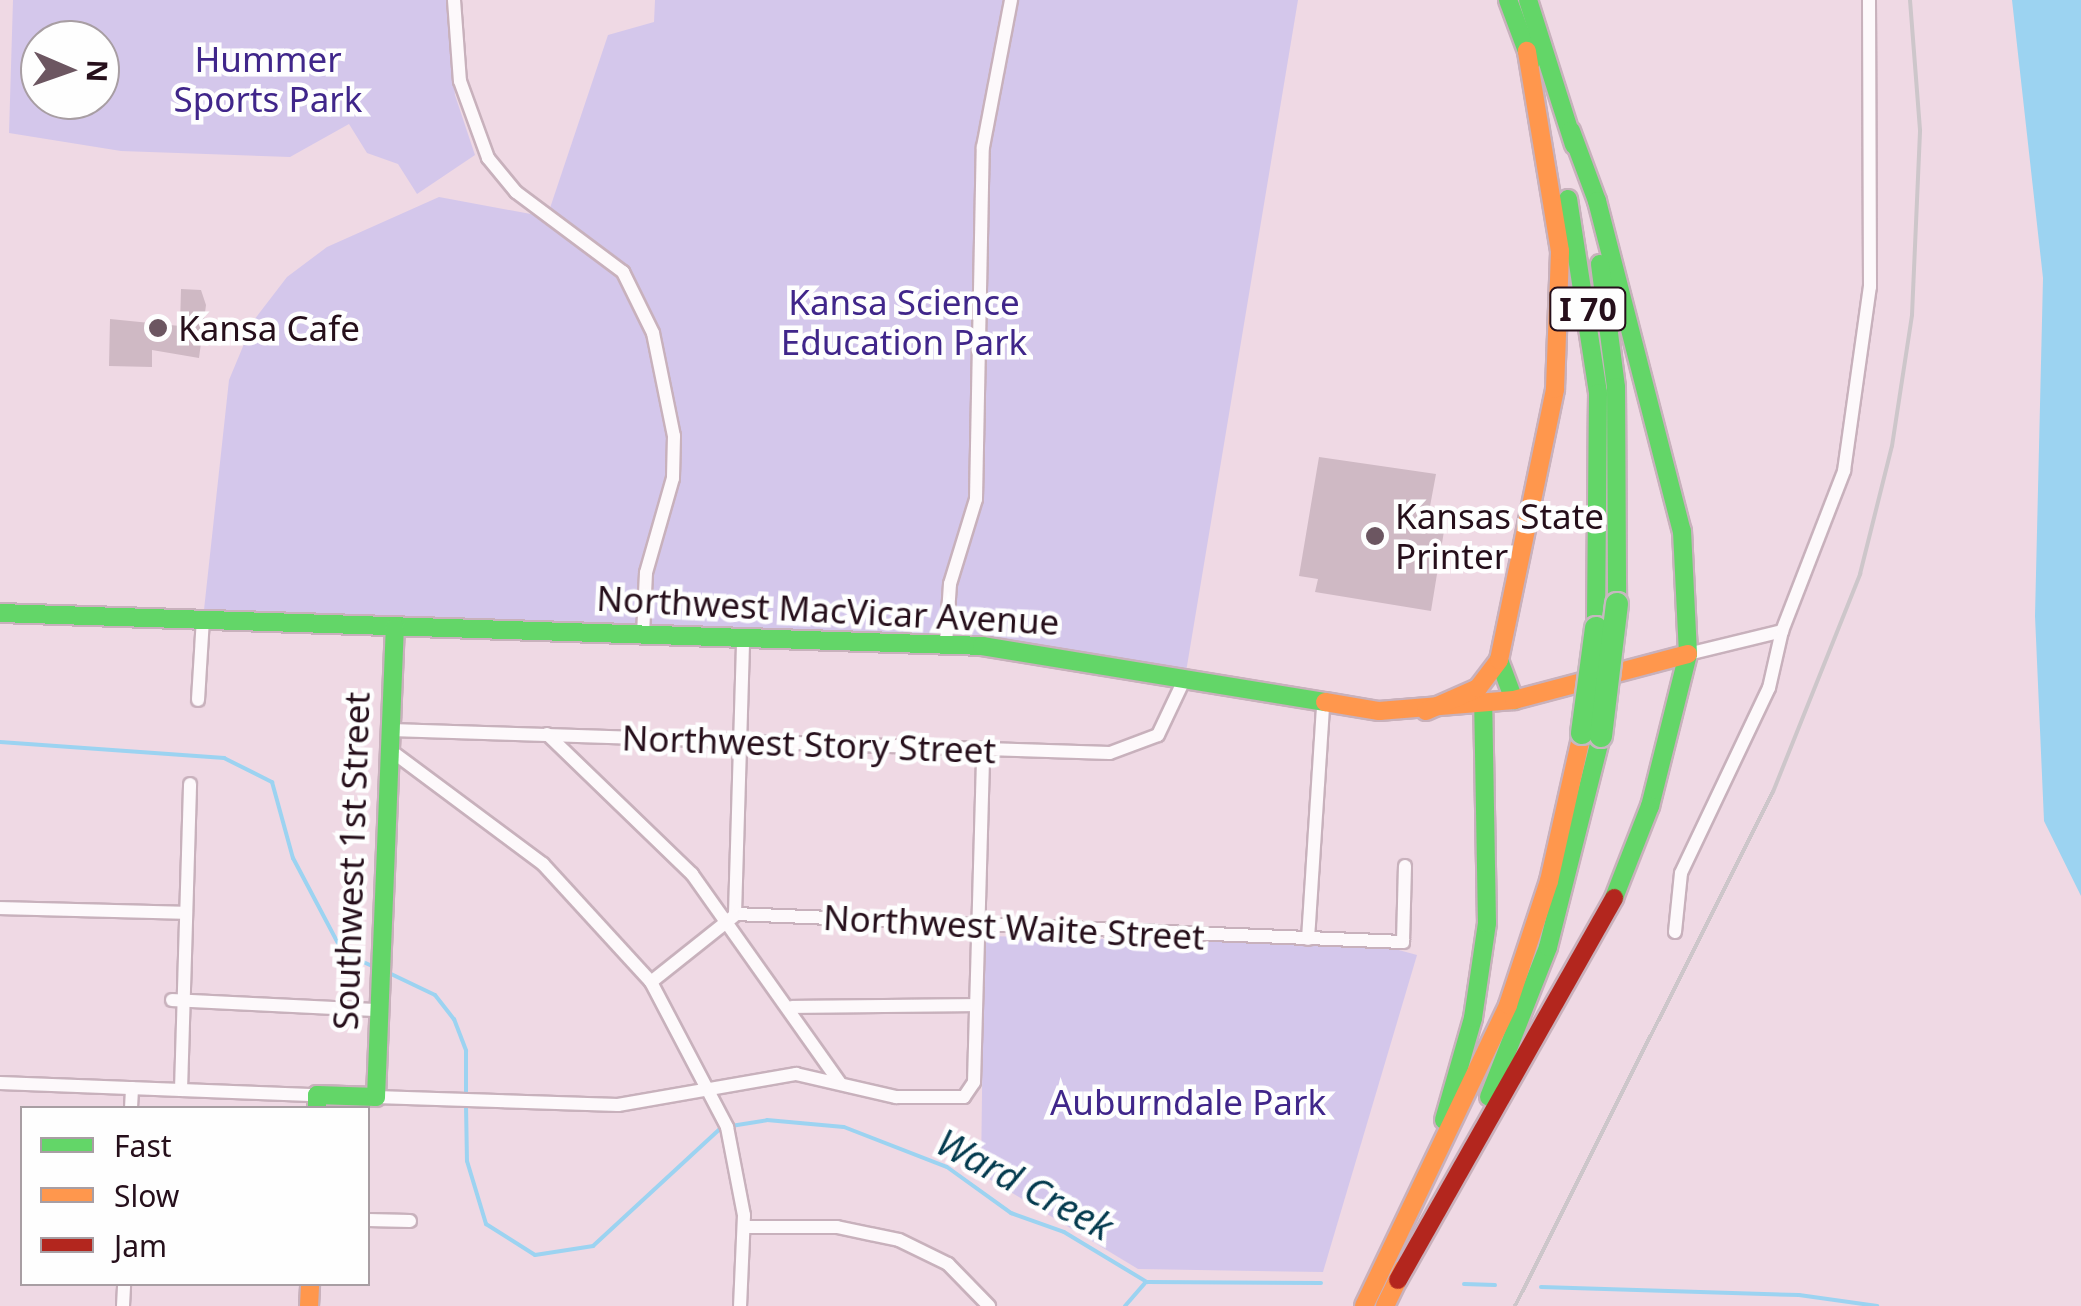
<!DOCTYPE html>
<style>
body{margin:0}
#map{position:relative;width:2081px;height:1306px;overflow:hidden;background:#efd9e4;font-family:"Noto Sans",sans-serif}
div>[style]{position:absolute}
.green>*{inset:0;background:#d4c7eb}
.water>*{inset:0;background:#9cd3f1}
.stream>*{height:4px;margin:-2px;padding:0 2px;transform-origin:2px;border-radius:2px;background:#9cd3f1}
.building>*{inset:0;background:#cfb9c4}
.roads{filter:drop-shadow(2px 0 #c8b1bc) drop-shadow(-2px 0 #c8b1bc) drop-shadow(0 2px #c8b1bc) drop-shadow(0 -2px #c8b1bc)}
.street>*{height:12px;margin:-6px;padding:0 6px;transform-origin:6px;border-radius:6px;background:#fdf9fb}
.fast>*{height:18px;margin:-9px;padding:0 9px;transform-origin:9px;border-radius:9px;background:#63d668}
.slow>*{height:18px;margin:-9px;padding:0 9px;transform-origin:9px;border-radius:9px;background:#ff974d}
.jam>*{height:18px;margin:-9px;padding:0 9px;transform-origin:9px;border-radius:9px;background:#b3261e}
.rail>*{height:4px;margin:-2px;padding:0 2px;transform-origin:2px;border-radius:2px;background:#cdc6ca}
.bridges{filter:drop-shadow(2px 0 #c6b8bf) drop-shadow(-2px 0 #c6b8bf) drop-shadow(0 2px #c6b8bf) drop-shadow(0 -2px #c6b8bf)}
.fast-bridge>*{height:22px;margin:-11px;padding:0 11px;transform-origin:11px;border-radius:11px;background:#63d668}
.dots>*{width:28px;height:28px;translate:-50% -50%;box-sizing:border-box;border:5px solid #fefefe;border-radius:50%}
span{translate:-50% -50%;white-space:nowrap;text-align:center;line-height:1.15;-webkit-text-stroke:9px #fefefe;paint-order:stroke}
.shield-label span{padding:2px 8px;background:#fefefe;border:2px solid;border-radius:8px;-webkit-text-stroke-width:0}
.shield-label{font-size:32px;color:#260f1b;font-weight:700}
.park-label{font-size:35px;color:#40268a}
.poi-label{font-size:35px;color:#260f1b}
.left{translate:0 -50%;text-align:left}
.street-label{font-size:35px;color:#260f1b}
.water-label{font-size:38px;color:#033a4e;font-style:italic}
.legend{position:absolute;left:20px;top:1106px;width:350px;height:180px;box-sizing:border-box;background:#fefefe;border:2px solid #a89ea3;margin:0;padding:12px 18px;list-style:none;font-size:30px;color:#260f1b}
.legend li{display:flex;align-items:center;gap:20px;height:50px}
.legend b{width:50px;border:2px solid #a89ea3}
.north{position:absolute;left:20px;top:20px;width:100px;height:100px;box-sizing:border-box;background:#fefefe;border:2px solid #a89ea3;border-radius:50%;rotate:92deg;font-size:28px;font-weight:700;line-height:40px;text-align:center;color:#260f1b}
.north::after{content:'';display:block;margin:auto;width:35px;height:45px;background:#6c5661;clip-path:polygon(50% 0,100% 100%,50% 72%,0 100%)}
</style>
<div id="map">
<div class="green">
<div style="clip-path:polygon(evenodd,13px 0,447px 0,455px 95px,475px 155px,417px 194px,398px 164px,367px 153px,349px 124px,290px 157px,121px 151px,9px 133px,13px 0,40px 40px,100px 40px,100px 100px,40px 100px,40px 40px)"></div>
<div style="clip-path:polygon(655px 0,1298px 0,1185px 678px,945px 644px,203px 619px,229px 380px,254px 320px,287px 277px,327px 247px,439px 197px,547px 217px,608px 35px,654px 22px)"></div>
<div style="clip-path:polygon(984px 936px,1384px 946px,1417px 955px,1323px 1272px,1138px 1269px,981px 1174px)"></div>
</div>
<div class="water">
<div style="clip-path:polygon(2012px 0,2081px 0,2081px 896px,2044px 821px,2035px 616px,2043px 278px)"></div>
</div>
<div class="stream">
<div style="left:0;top:742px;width:225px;rotate:4.1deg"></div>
<div style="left:224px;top:758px;width:54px;rotate:26.6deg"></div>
<div style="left:272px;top:782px;width:79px;rotate:74.6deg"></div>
<div style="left:293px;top:858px;width:107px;rotate:62.2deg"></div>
<div style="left:343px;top:953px;width:35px;rotate:24deg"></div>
<div style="left:389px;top:973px;width:51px;rotate:25.6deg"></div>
<div style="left:435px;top:995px;width:31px;rotate:52deg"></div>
<div style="left:454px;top:1019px;width:34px;rotate:69deg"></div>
<div style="left:466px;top:1051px;width:44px;rotate:90deg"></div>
<div style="left:466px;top:1105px;width:56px;rotate:89deg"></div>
<div style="left:467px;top:1161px;width:66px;rotate:73.2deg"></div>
<div style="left:486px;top:1224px;width:58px;rotate:32.3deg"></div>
<div style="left:535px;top:1255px;width:59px;rotate:-8.8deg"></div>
<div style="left:593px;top:1246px;width:174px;rotate:-42.7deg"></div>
<div style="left:731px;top:1126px;width:36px;rotate:-9deg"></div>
<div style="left:767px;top:1120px;width:77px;rotate:5.2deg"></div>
<div style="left:844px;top:1127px;width:110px;rotate:21.2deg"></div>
<div style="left:947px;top:1167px;width:79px;rotate:35.7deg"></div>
<div style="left:1011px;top:1213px;width:56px;rotate:19.7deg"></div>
<div style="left:1064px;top:1232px;width:97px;rotate:31.1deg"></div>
<div style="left:1147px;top:1282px;width:174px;rotate:0.3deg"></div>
<div style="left:1464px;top:1284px;width:31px;rotate:2deg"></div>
<div style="left:1541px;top:1287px;width:258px;rotate:1.8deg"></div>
<div style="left:1799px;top:1295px;width:79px;rotate:8deg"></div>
<div style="left:1125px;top:1306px;width:30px;rotate:-49deg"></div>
</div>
<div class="building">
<div style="clip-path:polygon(181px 289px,201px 290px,206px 305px,199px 358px,152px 350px,152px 367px,109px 366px,110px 319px,180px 326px)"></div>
<div style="clip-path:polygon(1319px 457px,1436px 474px,1426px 528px,1444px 531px,1431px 611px,1315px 592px,1318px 579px,1299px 576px)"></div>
</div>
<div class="roads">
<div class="street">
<div style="left:454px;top:0;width:81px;rotate:85.8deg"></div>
<div style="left:460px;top:81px;width:82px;rotate:70deg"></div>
<div style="left:488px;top:158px;width:44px;rotate:50.5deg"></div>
<div style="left:516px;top:192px;width:134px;rotate:36.8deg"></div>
<div style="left:623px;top:272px;width:68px;rotate:63.8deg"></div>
<div style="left:653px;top:333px;width:105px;rotate:78.5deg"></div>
<div style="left:674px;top:436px;width:42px;rotate:91.4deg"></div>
<div style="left:673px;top:478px;width:99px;rotate:105.9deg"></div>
<div style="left:646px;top:573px;width:62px;rotate:92.8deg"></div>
<div style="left:946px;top:644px;width:60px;rotate:-86.2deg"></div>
<div style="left:950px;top:584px;width:89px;rotate:-73deg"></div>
<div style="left:976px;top:499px;width:352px;rotate:-88.9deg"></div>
<div style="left:983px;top:147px;width:150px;rotate:-79.2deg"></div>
<div style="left:1688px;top:654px;width:97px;rotate:-13.7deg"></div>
<div style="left:198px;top:700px;width:81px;rotate:-86.5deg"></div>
<div style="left:391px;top:730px;width:719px;rotate:1.83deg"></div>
<div style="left:1110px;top:753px;width:51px;rotate:-20.6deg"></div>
<div style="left:1158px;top:735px;width:63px;rotate:-64.7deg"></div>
<div style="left:547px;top:734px;width:202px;rotate:44deg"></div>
<div style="left:692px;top:874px;width:255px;rotate:54.7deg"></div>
<div style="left:390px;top:750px;width:191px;rotate:36.7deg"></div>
<div style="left:543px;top:864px;width:160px;rotate:47.5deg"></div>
<div style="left:651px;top:982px;width:164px;rotate:62.3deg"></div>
<div style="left:727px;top:1127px;width:90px;rotate:79.1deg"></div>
<div style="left:744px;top:1215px;width:91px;rotate:92.5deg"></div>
<div style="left:0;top:908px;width:186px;rotate:1.5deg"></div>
<div style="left:735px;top:914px;width:669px;rotate:2.4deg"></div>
<div style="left:1403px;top:942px;width:76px;rotate:-88.5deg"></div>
<div style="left:735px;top:914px;width:276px;rotate:-88.3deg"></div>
<div style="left:1675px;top:932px;width:59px;rotate:-84.2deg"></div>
<div style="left:1681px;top:873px;width:205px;rotate:-64.6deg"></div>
<div style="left:1769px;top:688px;width:58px;rotate:-77.2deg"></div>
<div style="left:1782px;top:631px;width:172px;rotate:-68.8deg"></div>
<div style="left:1844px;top:471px;width:186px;rotate:-82deg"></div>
<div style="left:1870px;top:287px;width:287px;rotate:-90.2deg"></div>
<div style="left:1308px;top:939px;width:233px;rotate:-86.3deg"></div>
<div style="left:651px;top:982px;width:106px;rotate:-38.5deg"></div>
<div style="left:172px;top:1000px;width:207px;rotate:2.8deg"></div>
<div style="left:792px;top:1007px;width:184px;rotate:-0.6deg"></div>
<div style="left:0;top:1083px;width:317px;rotate:2.2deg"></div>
<div style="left:181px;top:1090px;width:306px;rotate:-88.3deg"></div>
<div style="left:376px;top:1097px;width:242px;rotate:1.9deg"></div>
<div style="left:618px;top:1105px;width:181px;rotate:-9.9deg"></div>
<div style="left:796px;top:1074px;width:103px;rotate:13deg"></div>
<div style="left:896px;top:1097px;width:68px"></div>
<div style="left:964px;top:1097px;width:18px;rotate:-56deg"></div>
<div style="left:974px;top:1082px;width:331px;rotate:-88.4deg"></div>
<div style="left:131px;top:1108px;width:20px;rotate:-87deg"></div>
<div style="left:368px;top:1220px;width:42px;rotate:1.4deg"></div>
<div style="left:744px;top:1227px;width:93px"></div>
<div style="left:837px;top:1227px;width:63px;rotate:11.8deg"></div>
<div style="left:899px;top:1240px;width:55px;rotate:26.1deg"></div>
<div style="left:948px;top:1264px;width:59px;rotate:45.7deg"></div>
<div style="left:123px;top:1306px;width:22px;rotate:-87deg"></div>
</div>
<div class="fast">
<div style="left:1508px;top:0;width:66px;rotate:69.6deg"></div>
<div style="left:1528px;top:0;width:152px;rotate:72.4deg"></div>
<div style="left:1571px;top:131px;width:75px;rotate:69.6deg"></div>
<div style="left:1597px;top:201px;width:341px;rotate:75.6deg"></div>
<div style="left:1682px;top:531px;width:123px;rotate:87.2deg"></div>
<div style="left:1688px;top:654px;width:157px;rotate:104deg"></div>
<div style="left:1650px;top:806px;width:99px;rotate:111.4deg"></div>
<div style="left:1568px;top:199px;width:196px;rotate:81.2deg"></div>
<div style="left:1598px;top:393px;width:235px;rotate:90.5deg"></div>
<div style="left:1600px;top:264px;width:124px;rotate:82.6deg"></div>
<div style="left:1616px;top:387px;width:217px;rotate:89.7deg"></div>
<div style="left:0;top:613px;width:983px;rotate:1.92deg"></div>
<div style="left:982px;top:646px;width:348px;rotate:9.3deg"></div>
<div style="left:1499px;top:660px;width:43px;rotate:69.4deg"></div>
<div style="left:1489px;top:1097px;width:161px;rotate:-68.5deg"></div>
<div style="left:1548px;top:947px;width:218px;rotate:-75.9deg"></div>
<div style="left:317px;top:1108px;width:13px;rotate:-90deg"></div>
<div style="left:317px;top:1095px;width:59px;rotate:1.9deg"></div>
<div style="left:376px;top:1097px;width:470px;rotate:-87.7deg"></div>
<div style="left:1444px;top:1120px;width:106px;rotate:-74.1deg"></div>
<div style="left:1473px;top:1018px;width:96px;rotate:-81.6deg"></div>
<div style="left:1487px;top:923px;width:219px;rotate:-91deg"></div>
</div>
<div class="slow">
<div style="left:1325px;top:702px;width:55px;rotate:9.5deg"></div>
<div style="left:1379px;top:711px;width:135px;rotate:-4.7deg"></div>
<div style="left:1514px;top:700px;width:180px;rotate:-14.8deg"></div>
<div style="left:1426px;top:711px;width:57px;rotate:-23.9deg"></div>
<div style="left:1478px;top:688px;width:35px;rotate:-53deg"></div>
<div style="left:1499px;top:660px;width:277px;rotate:-78.3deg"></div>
<div style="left:1555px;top:389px;width:138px;rotate:-87.9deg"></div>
<div style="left:1560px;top:251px;width:203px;rotate:-99.4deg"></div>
<div style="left:309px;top:1306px;width:22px;rotate:-87deg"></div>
<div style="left:1364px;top:1306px;width:334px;rotate:-64.4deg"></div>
<div style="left:1508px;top:1005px;width:131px;rotate:-71.7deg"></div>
<div style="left:1549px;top:881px;width:152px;rotate:-77.4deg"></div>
<div style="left:1385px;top:1306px;width:41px;rotate:-64.1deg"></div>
</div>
<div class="jam">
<div style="left:1398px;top:1280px;width:439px;rotate:-60.5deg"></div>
</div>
</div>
<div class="rail">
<div style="left:1515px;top:1306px;width:575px;rotate:-63.35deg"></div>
<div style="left:1773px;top:792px;width:235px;rotate:-68.2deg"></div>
<div style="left:1860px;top:574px;width:132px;rotate:-76deg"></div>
<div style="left:1892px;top:446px;width:133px;rotate:-81.3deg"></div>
<div style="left:1912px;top:315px;width:185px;rotate:-87.5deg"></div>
<div style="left:1920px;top:130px;width:130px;rotate:-94.4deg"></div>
</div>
<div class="bridges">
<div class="fast-bridge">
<div style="left:1582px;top:733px;width:106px;rotate:-82.4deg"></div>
<div style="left:1601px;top:736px;width:133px;rotate:-83.1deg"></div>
</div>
</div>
<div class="dots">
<div style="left:158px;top:328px;background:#6c5661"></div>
<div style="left:1375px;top:536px;background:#6c5661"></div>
</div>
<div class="shield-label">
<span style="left:1588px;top:309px">I 70</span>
</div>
<div class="park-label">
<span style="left:268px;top:79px">Hummer<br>Sports Park</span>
<span style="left:904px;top:322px">Kansa Science<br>Education Park</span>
<span style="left:1188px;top:1102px">Auburndale Park</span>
</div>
<div class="poi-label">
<span class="left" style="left:178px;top:328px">Kansa Cafe</span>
<span class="left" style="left:1395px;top:536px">Kansas State<br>Printer</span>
</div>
<div class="street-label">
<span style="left:828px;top:610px;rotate:3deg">Northwest MacVicar Avenue</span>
<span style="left:809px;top:744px;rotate:2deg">Northwest Story Street</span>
<span style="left:351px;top:861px;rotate:-88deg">Southwest 1st Street</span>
<span style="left:1014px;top:927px;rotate:3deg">Northwest Waite Street</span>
</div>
<div class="water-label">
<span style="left:1025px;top:1184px;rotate:28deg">Ward Creek</span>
</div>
<ul class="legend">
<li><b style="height:12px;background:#63d668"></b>Fast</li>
<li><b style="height:12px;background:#ff974d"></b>Slow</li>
<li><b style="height:12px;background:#b3261e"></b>Jam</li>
</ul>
<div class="north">N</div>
</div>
